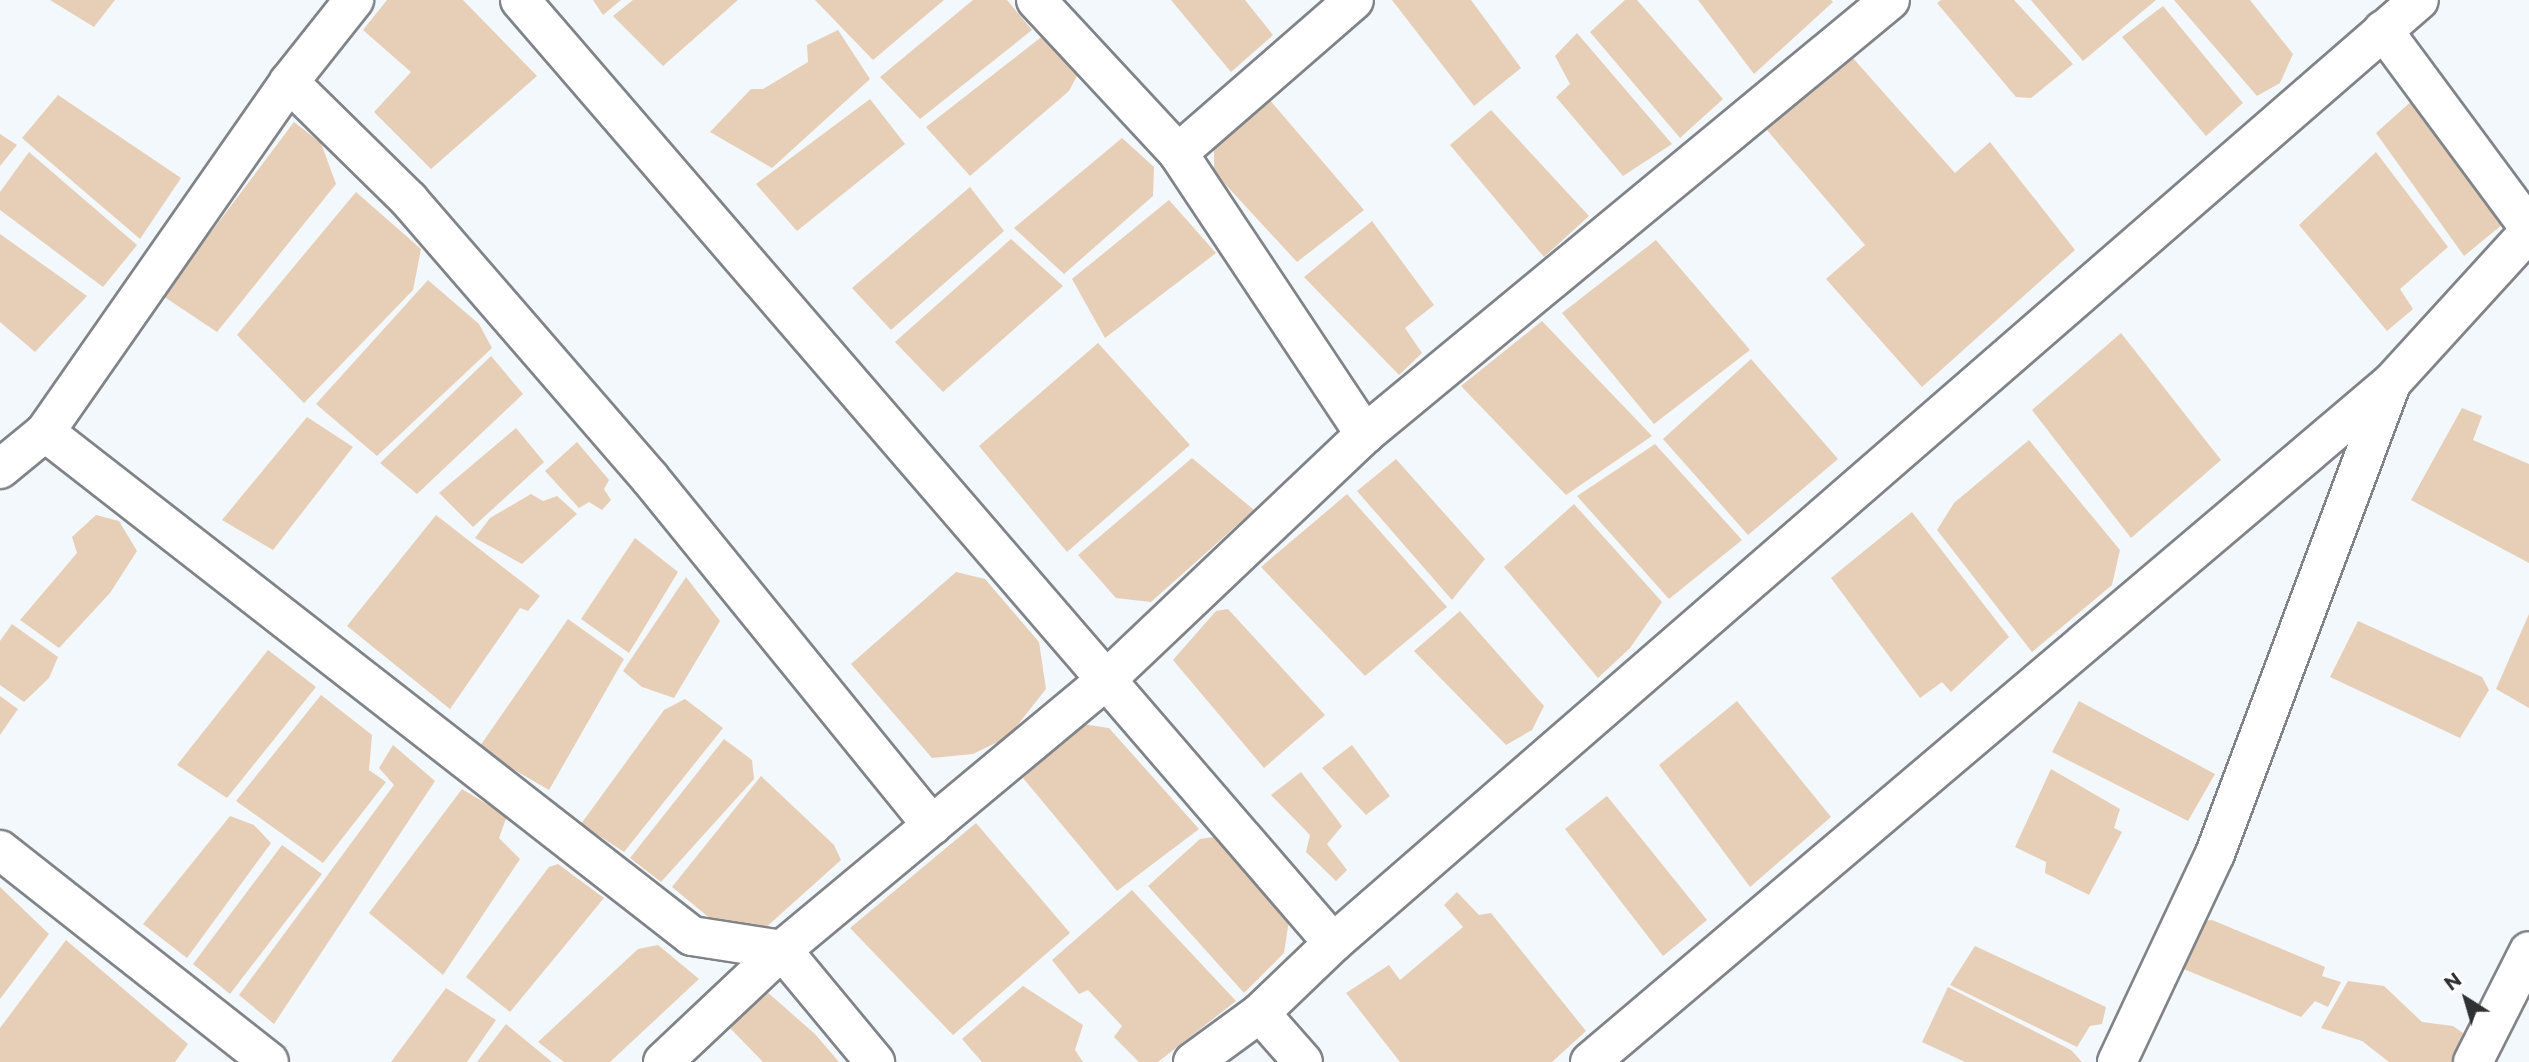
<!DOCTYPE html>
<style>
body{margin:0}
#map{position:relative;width:2529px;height:1062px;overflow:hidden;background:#f3f8fd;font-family:Montserrat,sans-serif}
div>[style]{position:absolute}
.building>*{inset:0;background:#e7ceb6}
.roads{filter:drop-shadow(2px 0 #808488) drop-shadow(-2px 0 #808488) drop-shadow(0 2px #808488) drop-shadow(0 -2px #808488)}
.minor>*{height:38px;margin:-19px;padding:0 19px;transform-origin:19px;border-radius:19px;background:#fff}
span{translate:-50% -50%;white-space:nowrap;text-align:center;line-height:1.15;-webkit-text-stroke:7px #fff;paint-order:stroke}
.north{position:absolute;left:2431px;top:964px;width:70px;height:70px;-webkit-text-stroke:5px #fff;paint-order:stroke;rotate:323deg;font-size:19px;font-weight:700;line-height:28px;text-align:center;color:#2f3133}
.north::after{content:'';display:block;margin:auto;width:24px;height:32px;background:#2f3133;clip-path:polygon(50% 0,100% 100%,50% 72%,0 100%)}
</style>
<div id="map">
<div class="building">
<div style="clip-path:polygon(50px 0,115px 0,94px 27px)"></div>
<div style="clip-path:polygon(387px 0,463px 0,537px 76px,431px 169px,374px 112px,411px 72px,363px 30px)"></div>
<div style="clip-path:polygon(593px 0,621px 0,603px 15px)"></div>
<div style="clip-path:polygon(633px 0,738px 0,663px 66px,613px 16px)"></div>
<div style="clip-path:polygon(815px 0,944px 0,873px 60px)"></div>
<div style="clip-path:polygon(973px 0,1007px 0,1032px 30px,920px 119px,880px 77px)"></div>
<div style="clip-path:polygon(1171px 0,1245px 0,1273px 35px,1231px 72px)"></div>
<div style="clip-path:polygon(1392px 0,1471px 0,1521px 68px,1474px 106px)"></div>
<div style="clip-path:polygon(1625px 0,1637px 0,1723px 99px,1680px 138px,1590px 32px)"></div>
<div style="clip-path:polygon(1698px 0,1831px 0,1833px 2px,1754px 74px)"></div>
<div style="clip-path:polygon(1941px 0,2014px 0,2073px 64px,2031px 98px,2016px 97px,1937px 3px)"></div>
<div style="clip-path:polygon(2031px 0,2156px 0,2083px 61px)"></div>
<div style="clip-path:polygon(2174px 0,2250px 0,2293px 54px,2280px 83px,2257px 96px)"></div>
<div style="clip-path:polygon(2163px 6px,2243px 103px,2206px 136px,2122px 37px)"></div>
<div style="clip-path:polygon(838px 30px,870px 79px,772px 168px,710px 132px,751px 89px,763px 89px,808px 62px,807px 45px)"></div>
<div style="clip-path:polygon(1577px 33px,1672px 144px,1623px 176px,1556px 97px,1570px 84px,1555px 56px)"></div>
<div style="clip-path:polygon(1044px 35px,1079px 72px,1069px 91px,970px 176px,926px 127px)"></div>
<div style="clip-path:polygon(1852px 57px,1955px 173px,1990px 142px,2075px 250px,1922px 387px,1826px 279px,1865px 245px,1767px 130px)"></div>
<div style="clip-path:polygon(58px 95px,181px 178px,140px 239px,22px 138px)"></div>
<div style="clip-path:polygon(2415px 98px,2503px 224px,2464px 256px,2376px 133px)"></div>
<div style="clip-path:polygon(870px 99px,905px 144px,797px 231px,756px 184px)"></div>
<div style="clip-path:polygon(1269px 99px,1364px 210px,1297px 262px,1214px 172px,1214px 147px)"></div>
<div style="clip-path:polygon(1491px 110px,1589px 216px,1544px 257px,1450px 145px)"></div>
<div style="clip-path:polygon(294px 122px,321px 143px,336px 184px,217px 332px,163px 296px)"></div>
<div style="clip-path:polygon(0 134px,17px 145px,0 166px)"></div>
<div style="clip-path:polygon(1122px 138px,1154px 167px,1153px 196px,1064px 274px,1014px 228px)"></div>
<div style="clip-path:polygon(29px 152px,137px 245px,103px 287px,0 210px,0 192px)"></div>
<div style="clip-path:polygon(2376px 152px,2448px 247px,2400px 289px,2413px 309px,2387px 331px,2299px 225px)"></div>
<div style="clip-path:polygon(970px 187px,1004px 231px,891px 330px,852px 288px)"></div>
<div style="clip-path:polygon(356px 192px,421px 249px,413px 290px,304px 403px,237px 335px)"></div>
<div style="clip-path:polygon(1169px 200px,1216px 253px,1105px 338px,1072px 279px)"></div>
<div style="clip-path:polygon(1372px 221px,1434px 305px,1405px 328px,1422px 353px,1399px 375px,1304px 277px)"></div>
<div style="clip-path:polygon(0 234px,87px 296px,35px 352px,0 322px)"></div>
<div style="clip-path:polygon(1011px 239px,1063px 286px,943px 392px,895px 342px)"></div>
<div style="clip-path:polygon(1656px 240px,1750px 350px,1654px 424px,1562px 313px)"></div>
<div style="clip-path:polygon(428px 280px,479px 324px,492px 348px,377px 456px,316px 404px)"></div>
<div style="clip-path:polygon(1542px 321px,1652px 436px,1566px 495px,1461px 386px)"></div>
<div style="clip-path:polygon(2121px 333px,2221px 460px,2131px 538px,2032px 410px)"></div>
<div style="clip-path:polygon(1098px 343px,1190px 445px,1067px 552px,979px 446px)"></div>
<div style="clip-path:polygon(491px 356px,523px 394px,417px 494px,380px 463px)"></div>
<div style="clip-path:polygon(1751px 359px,1838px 459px,1748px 535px,1663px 439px)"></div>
<div style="clip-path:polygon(2462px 408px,2482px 416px,2473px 440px,2529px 464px,2529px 563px,2411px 500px)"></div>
<div style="clip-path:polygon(307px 417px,353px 447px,273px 550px,222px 520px)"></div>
<div style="clip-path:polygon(516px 428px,544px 462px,473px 527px,439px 493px)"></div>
<div style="clip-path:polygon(2029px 440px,2120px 550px,2112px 585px,2032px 652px,1937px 530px,1954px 503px)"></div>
<div style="clip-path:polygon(577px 442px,609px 480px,604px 489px,611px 500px,602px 510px,589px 502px,579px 508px,545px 471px)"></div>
<div style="clip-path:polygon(1655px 444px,1742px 540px,1669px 599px,1577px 496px)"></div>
<div style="clip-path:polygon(1192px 458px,1254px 510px,1151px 602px,1116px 598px,1078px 555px)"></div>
<div style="clip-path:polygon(1396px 459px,1485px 559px,1452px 600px,1357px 491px)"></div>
<div style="clip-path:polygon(531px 494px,543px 501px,557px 496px,577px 514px,522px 564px,475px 538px,490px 518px)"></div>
<div style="clip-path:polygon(1347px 494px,1447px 607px,1365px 676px,1261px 567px)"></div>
<div style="clip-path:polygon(1574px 504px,1662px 602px,1630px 648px,1598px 678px,1504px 567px)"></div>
<div style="clip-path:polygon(1912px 512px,2009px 637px,1951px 692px,1942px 682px,1920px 698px,1831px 578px)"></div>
<div style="clip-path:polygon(96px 515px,119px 521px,137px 551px,110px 593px,59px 648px,20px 620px,77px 553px,72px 537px)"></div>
<div style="clip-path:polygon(436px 515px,540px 596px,528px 611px,520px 608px,450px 709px,347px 626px)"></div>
<div style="clip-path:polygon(635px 538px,678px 572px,629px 653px,581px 619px)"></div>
<div style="clip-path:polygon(956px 572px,985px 579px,1039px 642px,1046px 689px,1008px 737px,973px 754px,932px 758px,851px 664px)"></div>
<div style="clip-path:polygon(686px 577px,720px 621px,674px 698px,642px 687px,623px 671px)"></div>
<div style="clip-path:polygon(1228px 609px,1325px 715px,1264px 768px,1173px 660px,1216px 611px)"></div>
<div style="clip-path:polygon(1460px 611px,1544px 706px,1532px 730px,1506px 745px,1414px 651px)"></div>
<div style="clip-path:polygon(2529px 614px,2529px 708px,2496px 689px)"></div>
<div style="clip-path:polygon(568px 619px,624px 659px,549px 790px,478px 749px)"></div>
<div style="clip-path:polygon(2358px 621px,2482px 677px,2489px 690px,2460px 738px,2330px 677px)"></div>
<div style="clip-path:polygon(12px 624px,58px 657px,49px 678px,24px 702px,0 685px,0 641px)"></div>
<div style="clip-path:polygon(268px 650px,316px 687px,227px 798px,177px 765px)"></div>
<div style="clip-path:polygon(321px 695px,372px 735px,369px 770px,386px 782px,323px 863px,236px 801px)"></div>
<div style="clip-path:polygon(0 696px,18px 709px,0 735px)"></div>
<div style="clip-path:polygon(685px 699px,723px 728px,624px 852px,581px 824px,664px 710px)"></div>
<div style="clip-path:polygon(1737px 701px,1831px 817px,1750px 887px,1659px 765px)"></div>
<div style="clip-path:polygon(2079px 701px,2215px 774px,2188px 821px,2052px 752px)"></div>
<div style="clip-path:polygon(1076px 723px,1109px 728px,1199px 829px,1117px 891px,1023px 778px)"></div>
<div style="clip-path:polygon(724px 739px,752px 760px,754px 779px,661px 882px,630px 858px)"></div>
<div style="clip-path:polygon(393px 745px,435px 781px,274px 1024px,239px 995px,394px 785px,379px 768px)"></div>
<div style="clip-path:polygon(1352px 745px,1390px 796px,1366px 815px,1322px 768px)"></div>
<div style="clip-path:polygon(2051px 769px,2120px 809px,2114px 828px,2122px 832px,2089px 895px,2045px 873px,2046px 862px,2015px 847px)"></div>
<div style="clip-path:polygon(1301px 772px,1342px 826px,1327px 844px,1347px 870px,1336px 881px,1306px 852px,1310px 835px,1271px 795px)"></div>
<div style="clip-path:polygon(761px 776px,834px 845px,841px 860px,764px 929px,723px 929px,672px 887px)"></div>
<div style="clip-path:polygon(462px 789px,507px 816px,499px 838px,520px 859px,443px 975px,369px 913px)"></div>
<div style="clip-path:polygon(1607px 796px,1707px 920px,1663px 956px,1565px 829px)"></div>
<div style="clip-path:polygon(230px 816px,254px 825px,271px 843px,187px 958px,143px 924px)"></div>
<div style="clip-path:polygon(976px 823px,1070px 933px,953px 1035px,850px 928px)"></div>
<div style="clip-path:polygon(1221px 836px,1289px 920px,1284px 953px,1244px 993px,1148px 886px,1200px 839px)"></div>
<div style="clip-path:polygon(282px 845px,322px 874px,230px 994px,193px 964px)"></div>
<div style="clip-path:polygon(558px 864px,604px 898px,510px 1012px,466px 977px,549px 867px)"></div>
<div style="clip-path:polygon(0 887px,49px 934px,0 999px)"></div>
<div style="clip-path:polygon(1132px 890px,1236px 1001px,1158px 1062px,1139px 1062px,1114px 1037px,1122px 1026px,1088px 990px,1079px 994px,1052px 960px)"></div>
<div style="clip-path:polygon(1457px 892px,1479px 915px,1491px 913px,1586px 1031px,1552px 1062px,1400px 1062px,1346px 993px,1389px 965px,1400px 980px,1463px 927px,1444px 905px)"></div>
<div style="clip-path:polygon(2212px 920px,2325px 967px,2322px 976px,2341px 982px,2328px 1007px,2315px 1001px,2301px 1017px,2181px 968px,2203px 921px)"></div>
<div style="clip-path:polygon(66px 940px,188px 1044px,175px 1062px,0 1062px,0 1028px)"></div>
<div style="clip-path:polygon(658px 945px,699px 979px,610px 1062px,564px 1062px,538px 1042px,638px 949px)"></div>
<div style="clip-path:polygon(1975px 946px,2106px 1007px,2102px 1024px,2090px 1026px,2077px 1047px,1950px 985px)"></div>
<div style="clip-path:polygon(2348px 981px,2384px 986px,2422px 1022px,2453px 1026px,2473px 1040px,2461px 1062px,2389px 1062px,2362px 1041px,2321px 1028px)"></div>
<div style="clip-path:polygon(1023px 986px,1083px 1025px,1075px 1050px,1083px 1062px,982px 1062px,962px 1039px)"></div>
<div style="clip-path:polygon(1948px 987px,2071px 1050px,2082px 1062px,1965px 1062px,1922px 1042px)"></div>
<div style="clip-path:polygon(446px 988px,496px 1020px,467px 1062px,391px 1062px)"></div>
<div style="clip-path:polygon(766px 991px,815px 1034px,839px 1062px,763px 1062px,728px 1026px)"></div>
<div style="clip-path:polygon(506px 1024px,552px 1062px,477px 1062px)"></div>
</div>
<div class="roads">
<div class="minor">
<div style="left:520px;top:0;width:1245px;rotate:49.23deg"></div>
<div style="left:1036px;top:0;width:209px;rotate:47.1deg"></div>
<div style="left:1178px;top:153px;width:338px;rotate:56.4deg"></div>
<div style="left:2383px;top:30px;width:245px;rotate:53.5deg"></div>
<div style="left:289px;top:82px;width:168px;rotate:44.5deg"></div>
<div style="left:409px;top:200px;width:367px;rotate:49.1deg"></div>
<div style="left:649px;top:477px;width:449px;rotate:50.9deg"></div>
<div style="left:1178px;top:153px;width:233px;rotate:-41deg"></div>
<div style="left:45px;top:432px;width:820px;rotate:37.92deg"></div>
<div style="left:692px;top:936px;width:91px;rotate:8.8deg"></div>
<div style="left:782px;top:950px;width:146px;rotate:50.3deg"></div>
<div style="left:0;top:469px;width:58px;rotate:-39.4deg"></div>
<div style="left:45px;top:432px;width:427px;rotate:-55.1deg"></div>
<div style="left:289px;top:82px;width:105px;rotate:-51.6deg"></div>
<div style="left:0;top:850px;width:342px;rotate:38.2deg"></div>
<div style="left:1260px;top:1013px;width:65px;rotate:48.7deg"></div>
<div style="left:663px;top:1062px;width:163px;rotate:-43.3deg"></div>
<div style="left:782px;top:950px;width:425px;rotate:-39.8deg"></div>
<div style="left:1108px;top:678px;width:354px;rotate:-43.5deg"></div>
<div style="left:1365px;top:434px;width:681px;rotate:-39.58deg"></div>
<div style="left:1193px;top:1062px;width:83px;rotate:-36.2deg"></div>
<div style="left:1260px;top:1013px;width:101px;rotate:-43.8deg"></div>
<div style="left:1333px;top:943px;width:1438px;rotate:-40.97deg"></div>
<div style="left:1590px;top:1062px;width:1051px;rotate:-40.29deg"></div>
<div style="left:2392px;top:382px;width:203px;rotate:-47.6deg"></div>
<div style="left:2117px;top:1062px;width:230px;rotate:-64.8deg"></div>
<div style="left:2215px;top:854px;width:502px;rotate:-69.47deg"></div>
<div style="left:2473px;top:1062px;width:124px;rotate:-63.2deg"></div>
</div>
</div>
<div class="north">N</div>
</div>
